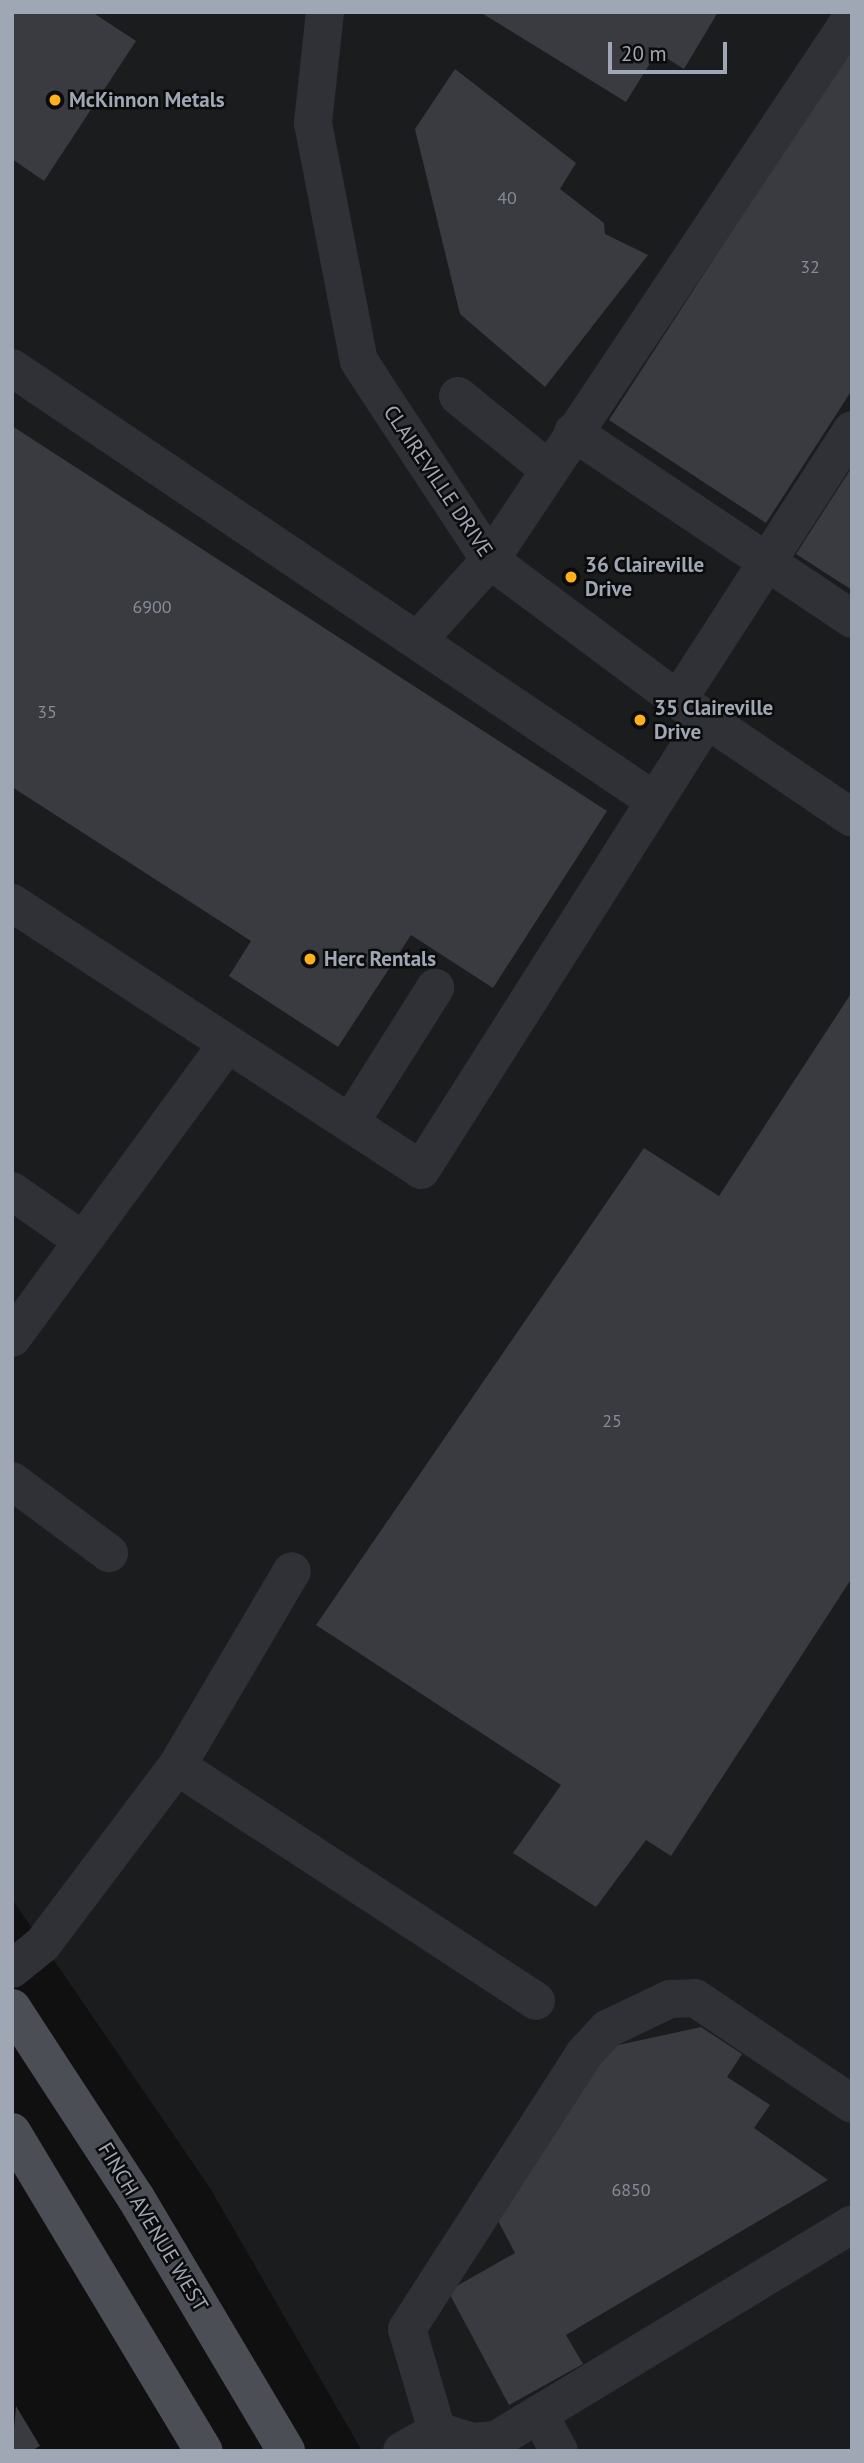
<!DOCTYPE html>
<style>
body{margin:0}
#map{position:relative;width:864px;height:2463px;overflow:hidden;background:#101011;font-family:"PT Sans",sans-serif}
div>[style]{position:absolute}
.built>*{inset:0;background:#1b1c1e}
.building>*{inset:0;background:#393b40}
.minor>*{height:38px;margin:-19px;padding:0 19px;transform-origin:19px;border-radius:19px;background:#303137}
.major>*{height:38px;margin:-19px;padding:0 19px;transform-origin:19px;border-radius:19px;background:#4c4e56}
.dots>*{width:19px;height:19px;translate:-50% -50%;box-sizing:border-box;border:4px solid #0b0b0c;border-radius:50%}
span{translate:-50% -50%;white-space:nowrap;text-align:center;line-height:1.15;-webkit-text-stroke:5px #0b0b0c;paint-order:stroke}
.number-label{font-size:18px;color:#868b97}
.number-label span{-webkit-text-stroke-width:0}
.poi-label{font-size:21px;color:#9fa6b4;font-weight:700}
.left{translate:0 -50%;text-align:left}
.street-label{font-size:21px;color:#9fa6b4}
.frame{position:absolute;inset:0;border:14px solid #9fa6b4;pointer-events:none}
.scale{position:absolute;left:608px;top:42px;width:119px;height:32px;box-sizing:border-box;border:4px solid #9fa6b4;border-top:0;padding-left:9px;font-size:21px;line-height:24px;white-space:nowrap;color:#9fa6b4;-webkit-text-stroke:5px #0b0b0c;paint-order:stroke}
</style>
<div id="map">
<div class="built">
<div style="clip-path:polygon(12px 12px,852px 12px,852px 2451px,362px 2451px,210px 2188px,12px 1899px)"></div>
</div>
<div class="building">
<div style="clip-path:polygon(12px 12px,92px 12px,136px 41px,44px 181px,12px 159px)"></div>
<div style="clip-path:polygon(480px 12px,718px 12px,684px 69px,657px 52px,626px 102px)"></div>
<div style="clip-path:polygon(852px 46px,852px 390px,766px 523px,609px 420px)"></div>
<div style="clip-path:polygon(455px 69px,576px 163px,560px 189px,604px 223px,605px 234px,648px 255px,545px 387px,460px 314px,415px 129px)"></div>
<div style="clip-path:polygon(12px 426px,607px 811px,493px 988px,411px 935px,338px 1047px,229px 976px,251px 941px,12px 787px)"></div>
<div style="clip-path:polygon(852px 467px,852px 590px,796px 554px)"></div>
<div style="clip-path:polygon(852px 992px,852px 1578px,671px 1856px,646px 1840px,596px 1907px,513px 1853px,561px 1785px,316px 1625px,644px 1148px,719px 1196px)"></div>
<div style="clip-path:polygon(701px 2027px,742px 2054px,727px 2077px,770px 2105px,754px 2128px,828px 2180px,566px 2335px,583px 2364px,509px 2405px,448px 2291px,515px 2253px,496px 2217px,609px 2047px)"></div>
<div style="clip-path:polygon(16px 2406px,40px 2446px,31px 2451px,12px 2451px)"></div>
</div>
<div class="minor">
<div style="left:325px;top:12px;width:112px;rotate:96.2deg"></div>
<div style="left:313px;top:123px;width:242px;rotate:79.1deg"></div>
<div style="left:359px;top:361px;width:55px;rotate:56.9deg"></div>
<div style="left:389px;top:407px;width:183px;rotate:56.6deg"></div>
<div style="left:490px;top:560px;width:234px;rotate:36.7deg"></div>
<div style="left:678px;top:700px;width:210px;rotate:34.1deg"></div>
<div style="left:12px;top:368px;width:775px;rotate:33.96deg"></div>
<div style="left:458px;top:396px;width:114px;rotate:39deg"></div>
<div style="left:573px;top:432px;width:336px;rotate:33.8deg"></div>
<div style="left:418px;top:640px;width:108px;rotate:-48deg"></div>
<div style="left:490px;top:560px;width:653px;rotate:-56.31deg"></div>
<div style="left:678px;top:700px;width:321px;rotate:-57.2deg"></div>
<div style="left:12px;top:903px;width:488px;rotate:33.1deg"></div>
<div style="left:421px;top:1170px;width:534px;rotate:-57.62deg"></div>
<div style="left:350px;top:1123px;width:160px;rotate:-57.8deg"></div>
<div style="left:12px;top:1191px;width:87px;rotate:35.2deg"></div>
<div style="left:12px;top:1338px;width:364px;rotate:-53.8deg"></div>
<div style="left:12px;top:1481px;width:121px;rotate:36.6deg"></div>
<div style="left:177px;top:1766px;width:429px;rotate:33.2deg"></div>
<div style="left:12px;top:1969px;width:38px;rotate:-39deg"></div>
<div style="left:42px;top:1945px;width:224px;rotate:-53deg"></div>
<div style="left:177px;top:1766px;width:226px;rotate:-59.5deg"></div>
<div style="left:539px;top:2414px;width:42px;rotate:61.6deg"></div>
<div style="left:437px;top:2431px;width:106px;rotate:-106.4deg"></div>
<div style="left:407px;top:2329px;width:327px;rotate:-57.2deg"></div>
<div style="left:584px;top:2054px;width:34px;rotate:-47deg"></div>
<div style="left:607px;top:2029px;width:70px;rotate:-25.5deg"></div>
<div style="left:670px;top:1999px;width:25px;rotate:-2deg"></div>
<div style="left:695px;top:1998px;width:189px;rotate:34deg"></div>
<div style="left:402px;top:2451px;width:40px;rotate:-29.7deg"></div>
<div style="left:437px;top:2431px;width:38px;rotate:17deg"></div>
<div style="left:473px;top:2442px;width:23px;rotate:-5deg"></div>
<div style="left:496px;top:2440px;width:416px;rotate:-31.2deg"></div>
</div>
<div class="major">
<div style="left:12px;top:2008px;width:227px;rotate:56.9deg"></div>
<div style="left:136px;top:2198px;width:294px;rotate:59.3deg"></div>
<div style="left:12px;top:2132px;width:372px;rotate:59deg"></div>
</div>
<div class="dots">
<div style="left:55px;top:100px;background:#ffb01a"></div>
<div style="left:571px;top:577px;background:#ffb01a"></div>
<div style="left:640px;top:720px;background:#ffb01a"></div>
<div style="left:310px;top:959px;background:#ffb01a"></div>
</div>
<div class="number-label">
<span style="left:507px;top:198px">40</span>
<span style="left:810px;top:267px">32</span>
<span style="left:152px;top:607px">6900</span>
<span style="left:47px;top:712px">35</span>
<span style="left:612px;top:1421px">25</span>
<span style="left:631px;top:2190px">6850</span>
</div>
<div class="poi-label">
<span class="left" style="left:69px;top:100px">McKinnon Metals</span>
<span class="left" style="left:585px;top:577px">36 Claireville<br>Drive</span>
<span class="left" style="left:654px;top:720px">35 Claireville<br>Drive</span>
<span class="left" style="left:324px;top:959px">Herc Rentals</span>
</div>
<div class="street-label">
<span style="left:438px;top:481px;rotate:56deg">CLAIREVILLE DRIVE</span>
<span style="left:153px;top:2227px;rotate:59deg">FINCH AVENUE WEST</span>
</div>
<div class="frame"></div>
<div class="scale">20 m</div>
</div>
